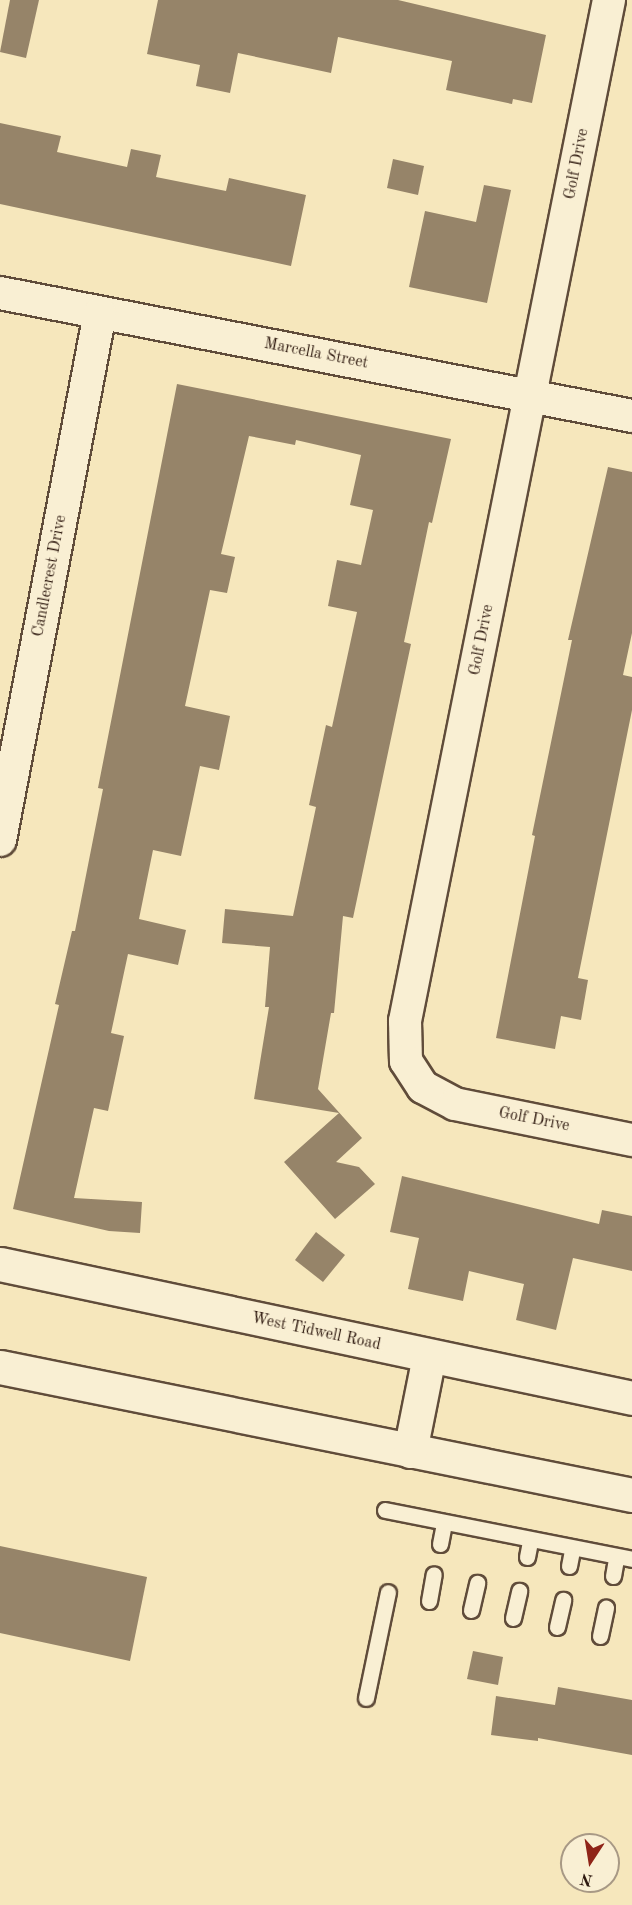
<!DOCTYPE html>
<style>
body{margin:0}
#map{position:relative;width:632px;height:1905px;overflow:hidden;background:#f6e7bc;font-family:"Old Standard TT",serif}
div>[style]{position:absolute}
.building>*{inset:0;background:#968469}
.roads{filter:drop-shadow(2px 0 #604c3a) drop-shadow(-2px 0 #604c3a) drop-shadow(0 2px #604c3a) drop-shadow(0 -2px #604c3a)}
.service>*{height:15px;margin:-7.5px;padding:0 7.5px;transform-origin:7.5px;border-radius:7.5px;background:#f9efd3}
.minor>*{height:32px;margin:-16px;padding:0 16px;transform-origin:16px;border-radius:16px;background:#f9efd3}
.secondary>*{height:33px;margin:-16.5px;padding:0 16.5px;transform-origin:16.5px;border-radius:16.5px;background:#f9efd3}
span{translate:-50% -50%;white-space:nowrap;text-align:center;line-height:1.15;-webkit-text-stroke:6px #f9efd3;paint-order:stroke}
.street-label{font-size:16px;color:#2e190f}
.north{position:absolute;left:560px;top:1833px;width:60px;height:60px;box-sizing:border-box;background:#f9efd3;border:2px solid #a89985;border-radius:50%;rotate:192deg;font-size:16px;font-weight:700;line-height:24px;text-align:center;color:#2e190f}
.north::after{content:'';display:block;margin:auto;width:21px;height:27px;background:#8f2418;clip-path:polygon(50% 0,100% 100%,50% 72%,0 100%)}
</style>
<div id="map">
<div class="building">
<div style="clip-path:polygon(10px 0,39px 0,26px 58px,0 52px)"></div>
<div style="clip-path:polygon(158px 0,398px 0,546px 35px,532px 103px,513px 99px,512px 104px,446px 90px,452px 61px,338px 37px,331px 73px,238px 53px,230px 93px,196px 86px,200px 65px,147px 54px)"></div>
<div style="clip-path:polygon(0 123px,61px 136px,57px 152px,127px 167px,131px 149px,161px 155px,156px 177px,226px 191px,229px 178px,306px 195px,291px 266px,0 204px)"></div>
<div style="clip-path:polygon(393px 159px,424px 166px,418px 195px,387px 188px)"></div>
<div style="clip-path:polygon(484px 185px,511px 190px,487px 303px,409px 287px,425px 211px,476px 222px)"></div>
<div style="clip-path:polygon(177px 384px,451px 439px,432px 523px,429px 522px,404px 642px,411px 644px,353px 918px,343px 916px,334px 1013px,331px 1013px,318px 1089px,362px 1138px,336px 1162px,359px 1167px,375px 1184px,335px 1219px,284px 1162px,339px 1113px,254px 1099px,269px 1007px,265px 1007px,270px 947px,222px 943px,225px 909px,293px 916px,316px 807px,309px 805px,326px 725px,332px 727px,357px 612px,328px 606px,337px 560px,361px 565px,373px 510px,350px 505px,361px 455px,296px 440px,295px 445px,249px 436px,221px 554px,235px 557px,227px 593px,210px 590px,185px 706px,230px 716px,219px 770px,200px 766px,181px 856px,153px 850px,139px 919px,186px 930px,178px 965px,128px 954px,111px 1033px,124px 1036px,108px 1111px,94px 1108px,74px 1198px,142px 1202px,140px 1233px,109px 1231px,13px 1209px,59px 1005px,55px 1004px,72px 931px,75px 931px,103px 789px,98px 788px)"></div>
<div style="clip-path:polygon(608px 467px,632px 472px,632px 633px,623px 675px,632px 677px,632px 710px,578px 978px,588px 980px,581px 1020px,561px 1016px,555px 1049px,496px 1038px,535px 836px,532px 835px,572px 640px,568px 640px)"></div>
<div style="clip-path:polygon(402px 1176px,599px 1224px,602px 1210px,632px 1216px,632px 1271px,573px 1258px,556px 1330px,516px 1320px,524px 1284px,469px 1271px,463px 1301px,408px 1289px,419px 1238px,390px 1232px)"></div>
<div style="clip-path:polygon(316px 1232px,345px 1255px,323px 1282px,295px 1260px)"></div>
<div style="clip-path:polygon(0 1546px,147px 1577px,130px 1661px,0 1633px)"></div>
<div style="clip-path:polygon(473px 1651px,503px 1657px,498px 1685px,467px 1679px)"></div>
<div style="clip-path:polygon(558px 1687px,632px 1700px,632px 1755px,538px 1738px,538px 1741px,491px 1735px,496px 1696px,555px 1705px)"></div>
</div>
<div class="roads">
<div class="service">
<div style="left:385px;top:1510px;width:252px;rotate:11.2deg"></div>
<div style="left:440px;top:1544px;width:21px;rotate:-79deg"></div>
<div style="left:527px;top:1557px;width:16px;rotate:-79deg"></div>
<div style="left:569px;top:1566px;width:16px;rotate:-79deg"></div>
<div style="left:613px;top:1576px;width:17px;rotate:-80deg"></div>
<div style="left:429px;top:1601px;width:27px;rotate:-80deg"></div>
<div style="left:471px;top:1610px;width:28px;rotate:-77deg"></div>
<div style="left:513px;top:1618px;width:28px;rotate:-77deg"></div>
<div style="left:557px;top:1627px;width:28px;rotate:-77deg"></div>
<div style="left:600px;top:1636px;width:29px;rotate:-78deg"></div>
<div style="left:366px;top:1698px;width:108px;rotate:-78.3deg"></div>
</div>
<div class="minor">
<div style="left:609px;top:0;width:1041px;rotate:101.3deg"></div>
<div style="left:405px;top:1021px;width:40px;rotate:88.6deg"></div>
<div style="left:406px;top:1061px;width:31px;rotate:57deg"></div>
<div style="left:423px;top:1087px;width:36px;rotate:28deg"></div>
<div style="left:455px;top:1104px;width:181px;rotate:11.5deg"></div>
<div style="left:0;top:293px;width:644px;rotate:11.01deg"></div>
<div style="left:0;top:840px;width:536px;rotate:-79.26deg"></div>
</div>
<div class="secondary">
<div style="left:0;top:1264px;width:646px;rotate:11.97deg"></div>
<div style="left:0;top:1367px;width:645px;rotate:11.45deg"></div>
<div style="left:410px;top:1451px;width:97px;rotate:-78.7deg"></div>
</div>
</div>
<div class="street-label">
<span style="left:577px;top:164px;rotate:-79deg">Golf Drive</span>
<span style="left:316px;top:354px;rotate:11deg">Marcella Street</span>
<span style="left:50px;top:576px;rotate:-79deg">Candlecrest Drive</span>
<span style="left:482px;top:640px;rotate:-79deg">Golf Drive</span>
<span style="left:534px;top:1120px;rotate:11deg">Golf Drive</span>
<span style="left:316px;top:1332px;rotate:12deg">West Tidwell Road</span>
</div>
<div class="north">N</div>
</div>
